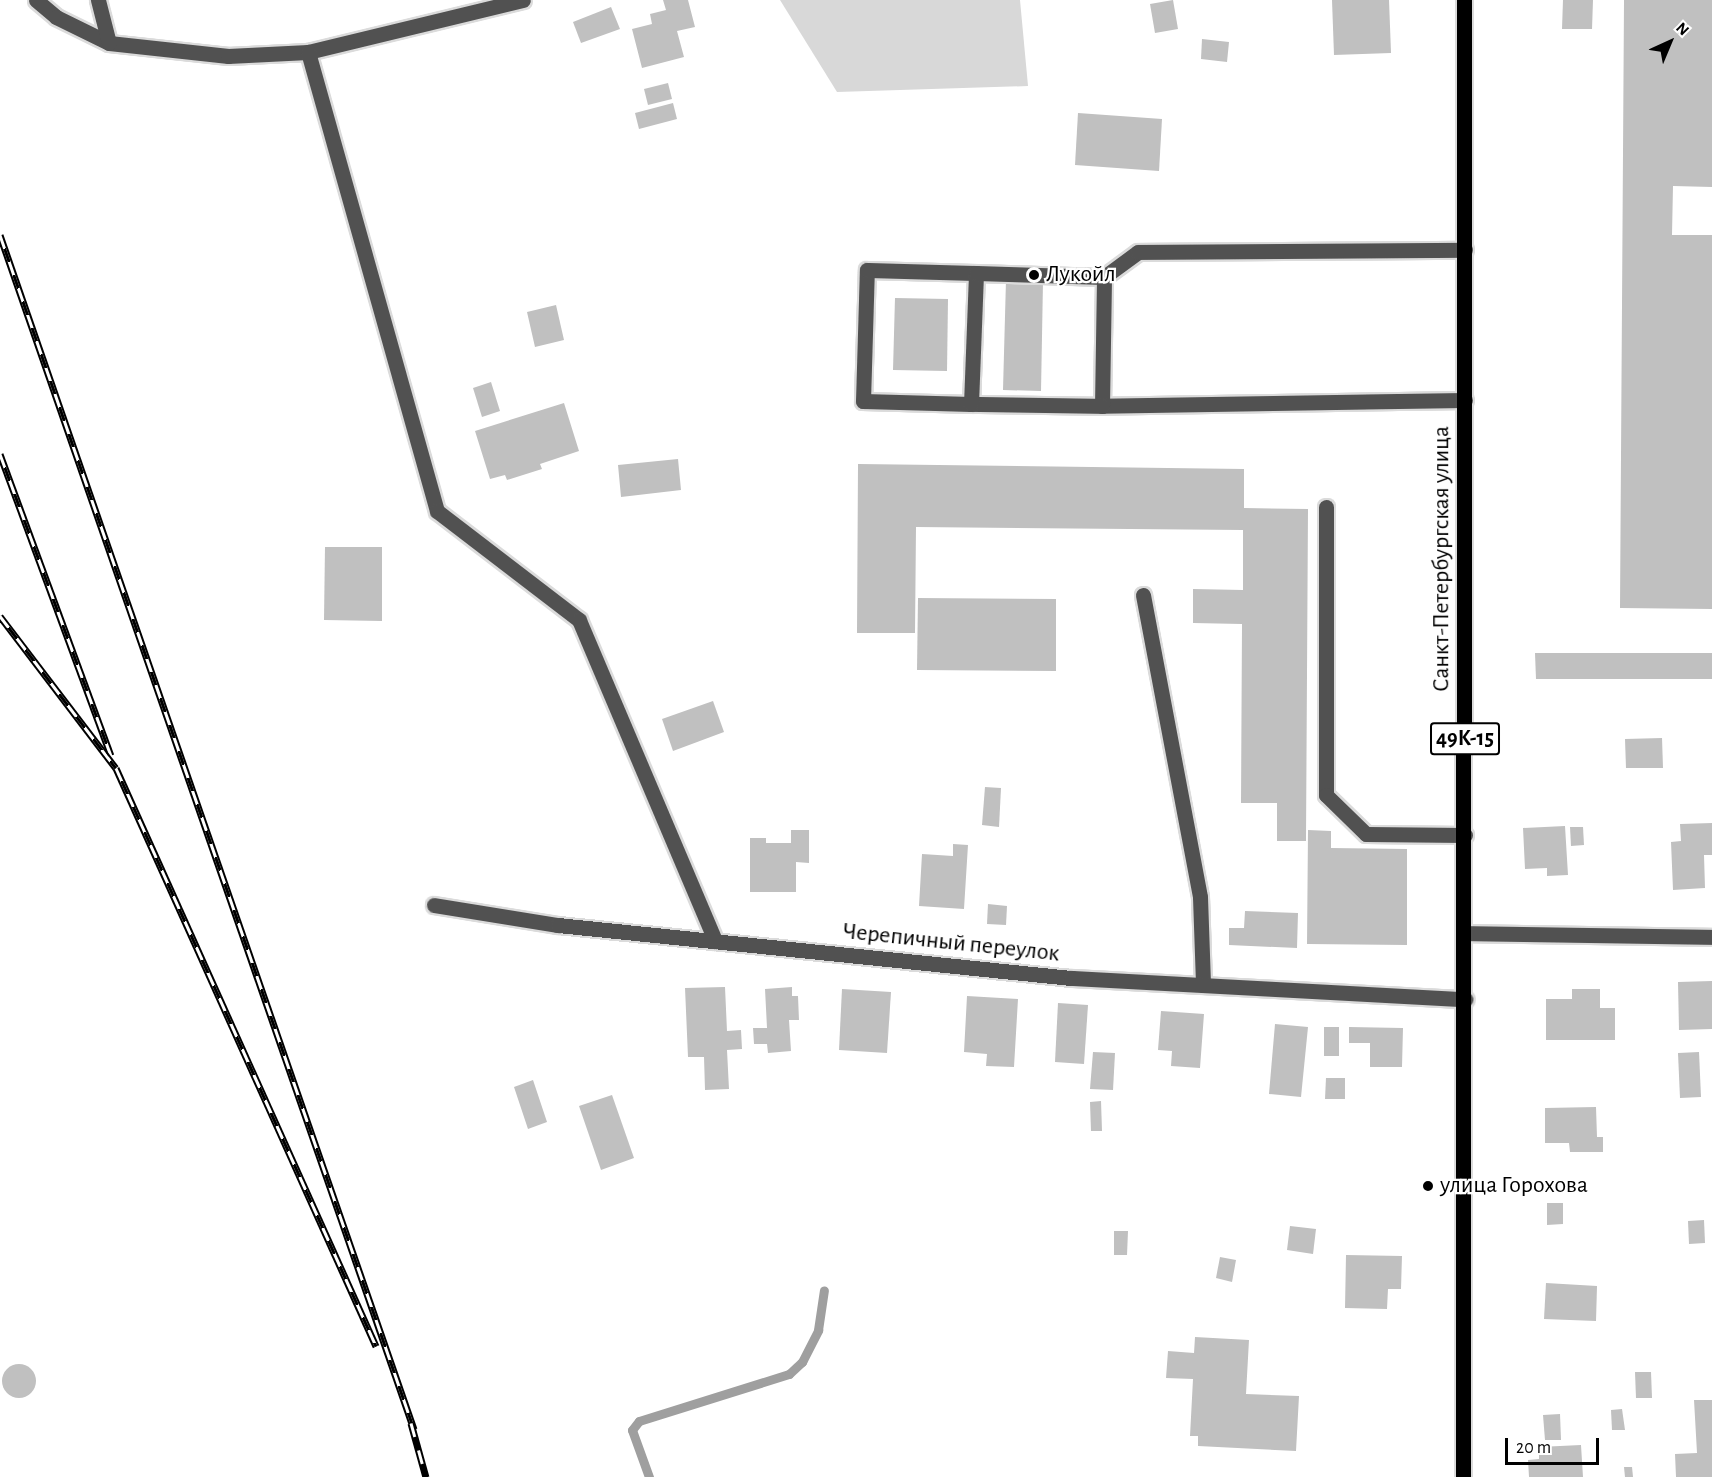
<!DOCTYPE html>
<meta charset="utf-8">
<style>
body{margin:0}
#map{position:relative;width:1712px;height:1477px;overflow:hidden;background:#fff;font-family:"Alegreya Sans",sans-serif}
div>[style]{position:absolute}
.green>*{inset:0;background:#d8d8d8}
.stream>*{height:9px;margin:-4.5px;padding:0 4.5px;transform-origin:4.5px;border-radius:4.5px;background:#9f9f9f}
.building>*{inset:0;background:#c0c0c0}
.round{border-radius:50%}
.roads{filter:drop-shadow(2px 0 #dbdbdb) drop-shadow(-2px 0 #dbdbdb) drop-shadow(0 2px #dbdbdb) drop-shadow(0 -2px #dbdbdb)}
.minor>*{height:15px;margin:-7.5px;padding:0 7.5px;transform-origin:7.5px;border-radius:7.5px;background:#515151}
.major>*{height:15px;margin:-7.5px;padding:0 7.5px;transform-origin:7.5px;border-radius:7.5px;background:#000}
.rail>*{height:7px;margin-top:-3.5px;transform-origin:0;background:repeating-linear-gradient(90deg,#fff 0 14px,#000 0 28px);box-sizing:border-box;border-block:2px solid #000}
.dots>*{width:16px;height:16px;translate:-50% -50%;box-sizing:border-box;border:3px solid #fff;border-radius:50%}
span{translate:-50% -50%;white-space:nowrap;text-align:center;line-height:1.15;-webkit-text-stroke:4.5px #fff;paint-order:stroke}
.shield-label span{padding:2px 4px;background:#fff;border:2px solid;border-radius:4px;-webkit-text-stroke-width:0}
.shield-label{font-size:22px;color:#000;font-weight:700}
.poi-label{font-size:24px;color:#000}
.left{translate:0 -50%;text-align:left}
.street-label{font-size:24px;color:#000}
.north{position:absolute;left:1640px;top:12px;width:60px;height:60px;-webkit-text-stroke:4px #fff;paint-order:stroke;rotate:44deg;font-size:16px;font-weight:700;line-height:24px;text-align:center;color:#000}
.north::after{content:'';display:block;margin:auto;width:21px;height:27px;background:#000;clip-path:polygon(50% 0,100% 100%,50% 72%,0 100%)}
.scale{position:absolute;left:1505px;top:1438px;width:94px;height:27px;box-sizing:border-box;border:3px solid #000;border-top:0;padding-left:8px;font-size:18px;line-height:21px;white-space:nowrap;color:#000;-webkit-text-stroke:4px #fff;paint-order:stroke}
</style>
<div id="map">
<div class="green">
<div style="clip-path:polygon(780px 0,1020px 0,1028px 86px,837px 92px)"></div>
</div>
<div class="stream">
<div style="left:649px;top:1477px;width:50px;rotate:-109.9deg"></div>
<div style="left:632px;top:1430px;width:11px;rotate:-52deg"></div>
<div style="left:639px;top:1421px;width:157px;rotate:-17.4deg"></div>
<div style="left:789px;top:1374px;width:18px;rotate:-43deg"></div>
<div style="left:802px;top:1362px;width:36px;rotate:-63deg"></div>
<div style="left:818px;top:1330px;width:40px;rotate:-81.5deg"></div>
</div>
<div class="building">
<div style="clip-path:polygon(663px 0,688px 0,695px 27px,677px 31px,684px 57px,642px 68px,632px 29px,652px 24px,650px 14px,666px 10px)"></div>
<div style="clip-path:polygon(1173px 0,1178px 29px,1155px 33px,1150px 4px)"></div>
<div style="clip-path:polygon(1332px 0,1389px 0,1391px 53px,1334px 55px)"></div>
<div style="clip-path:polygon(1563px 0,1593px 0,1592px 29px,1562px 29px)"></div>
<div style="clip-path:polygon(1624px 0,1712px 0,1712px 187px,1673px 186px,1672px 235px,1712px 235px,1712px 609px,1620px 608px)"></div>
<div style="clip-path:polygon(611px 7px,620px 29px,581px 43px,573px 22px)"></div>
<div style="clip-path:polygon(1202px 39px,1229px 42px,1227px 62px,1201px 59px)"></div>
<div style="clip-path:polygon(668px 83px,672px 99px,648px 105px,644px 89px)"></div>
<div style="clip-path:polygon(673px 103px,677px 119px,639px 129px,635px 113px)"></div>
<div style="clip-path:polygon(1078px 113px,1162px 119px,1159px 171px,1075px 165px)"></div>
<div style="clip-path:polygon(1006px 280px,1043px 281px,1041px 391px,1003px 390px)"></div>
<div style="clip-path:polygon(895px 298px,948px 299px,947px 371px,893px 370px)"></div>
<div style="clip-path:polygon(556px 305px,564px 340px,535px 347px,527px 312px)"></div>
<div style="clip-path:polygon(491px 382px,500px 411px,482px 417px,473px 388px)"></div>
<div style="clip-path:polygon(564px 403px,579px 451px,540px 464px,542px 469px,507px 480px,505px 475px,490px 479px,475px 431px)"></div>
<div style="clip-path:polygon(678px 459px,681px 490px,621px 497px,618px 465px)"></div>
<div style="clip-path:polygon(858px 464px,1244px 469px,1244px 508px,1308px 509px,1306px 841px,1277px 841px,1277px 803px,1241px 803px,1242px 624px,1193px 623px,1193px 589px,1243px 590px,1243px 530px,916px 527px,915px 633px,857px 633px)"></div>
<div style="clip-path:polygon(325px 547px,382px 547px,382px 621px,324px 620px)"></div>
<div style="clip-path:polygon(918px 598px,1056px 599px,1056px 671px,917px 670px)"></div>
<div style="clip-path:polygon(1535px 653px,1712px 653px,1712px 679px,1536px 679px)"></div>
<div style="clip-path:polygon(713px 701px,724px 732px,673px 751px,662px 719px)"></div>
<div style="clip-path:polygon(1662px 738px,1663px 768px,1626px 768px,1625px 739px)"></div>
<div style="clip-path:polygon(985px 787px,1001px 788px,999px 827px,982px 825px)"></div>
<div style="clip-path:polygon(1712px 823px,1712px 855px,1704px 855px,1705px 888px,1673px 890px,1671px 842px,1681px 841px,1680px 824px)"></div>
<div style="clip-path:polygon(1565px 826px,1568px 875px,1547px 876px,1547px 868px,1525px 869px,1523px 828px)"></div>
<div style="clip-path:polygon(1570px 827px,1583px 827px,1584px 845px,1571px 846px)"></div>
<div style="clip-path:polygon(791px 830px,809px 830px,809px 863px,796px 862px,796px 892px,750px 892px,750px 838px,766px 838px,766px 843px,791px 843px)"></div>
<div style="clip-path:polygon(1308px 830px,1331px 831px,1331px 848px,1407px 849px,1407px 945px,1307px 944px)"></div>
<div style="clip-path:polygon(953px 844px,968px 845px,964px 909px,919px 906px,922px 854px,953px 856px)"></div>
<div style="clip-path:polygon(988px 904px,1007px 906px,1006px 925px,987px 924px)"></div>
<div style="clip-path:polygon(1245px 911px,1298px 913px,1297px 948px,1229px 945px,1229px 928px,1244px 928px)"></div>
<div style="clip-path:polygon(1712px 981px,1712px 1029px,1679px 1030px,1678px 982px)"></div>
<div style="clip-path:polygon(725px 987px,727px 1031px,741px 1030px,742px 1049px,727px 1050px,729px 1089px,705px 1090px,704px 1057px,688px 1057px,685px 988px)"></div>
<div style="clip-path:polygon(792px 987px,792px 996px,798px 996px,799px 1020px,789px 1020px,791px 1051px,768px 1053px,767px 1044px,754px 1044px,753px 1028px,767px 1028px,765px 989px)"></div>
<div style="clip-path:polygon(842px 989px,891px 992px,887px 1053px,839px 1050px)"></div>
<div style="clip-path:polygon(1572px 989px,1600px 989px,1600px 1008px,1615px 1008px,1615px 1040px,1546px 1040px,1546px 999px,1572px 999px)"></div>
<div style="clip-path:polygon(967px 996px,1018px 999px,1014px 1067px,986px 1066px,987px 1054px,964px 1052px)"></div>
<div style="clip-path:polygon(1058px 1003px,1088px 1005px,1084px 1064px,1055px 1062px)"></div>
<div style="clip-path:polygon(1161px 1011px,1204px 1014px,1200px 1068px,1171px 1066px,1172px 1051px,1158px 1050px)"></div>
<div style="clip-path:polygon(1275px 1024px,1308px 1027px,1301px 1097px,1269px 1094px)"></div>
<div style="clip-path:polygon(1324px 1027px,1339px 1027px,1339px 1056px,1324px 1056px)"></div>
<div style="clip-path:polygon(1349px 1027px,1403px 1028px,1402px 1067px,1370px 1067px,1370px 1043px,1349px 1043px)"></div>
<div style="clip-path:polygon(1093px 1052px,1115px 1053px,1113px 1090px,1090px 1089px)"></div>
<div style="clip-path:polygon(1699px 1052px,1701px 1097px,1680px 1098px,1678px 1053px)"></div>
<div style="clip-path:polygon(1326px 1078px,1345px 1078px,1345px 1099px,1325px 1099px)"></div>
<div style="clip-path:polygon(533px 1080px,547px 1122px,528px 1129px,514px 1087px)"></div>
<div style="clip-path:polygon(612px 1095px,634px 1158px,601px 1170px,579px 1106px)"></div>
<div style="clip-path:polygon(1101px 1101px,1102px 1131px,1091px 1131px,1090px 1102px)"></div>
<div style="clip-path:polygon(1596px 1107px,1597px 1137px,1603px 1137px,1603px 1152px,1570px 1152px,1569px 1143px,1545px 1143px,1545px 1108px)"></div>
<div style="clip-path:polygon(1547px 1203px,1563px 1203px,1563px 1224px,1547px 1225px)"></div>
<div style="clip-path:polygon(1704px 1220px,1705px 1243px,1689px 1244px,1688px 1221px)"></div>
<div style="clip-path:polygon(1290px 1226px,1316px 1229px,1313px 1254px,1287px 1250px)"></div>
<div style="clip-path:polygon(1114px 1231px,1128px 1231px,1127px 1255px,1114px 1255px)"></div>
<div style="clip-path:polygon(1346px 1255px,1402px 1256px,1401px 1289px,1388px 1289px,1387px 1309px,1345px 1308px)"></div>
<div style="clip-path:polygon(1220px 1257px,1236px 1260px,1232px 1282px,1216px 1278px)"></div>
<div style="clip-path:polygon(1546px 1283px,1597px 1286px,1596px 1321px,1544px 1319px)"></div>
<div style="clip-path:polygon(1195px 1337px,1249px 1340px,1246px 1394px,1299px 1396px,1296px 1451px,1198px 1446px,1198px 1436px,1190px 1436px,1193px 1379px,1166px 1378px,1168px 1351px,1194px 1353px)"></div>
<div class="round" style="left:2px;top:1364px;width:34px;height:34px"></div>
<div style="clip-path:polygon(1635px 1372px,1651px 1372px,1652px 1398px,1636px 1398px)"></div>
<div style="clip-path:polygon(1694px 1400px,1712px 1400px,1712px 1477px,1676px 1477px,1675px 1454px,1697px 1453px)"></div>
<div style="clip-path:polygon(1622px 1409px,1625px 1430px,1612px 1430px,1611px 1410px)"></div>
<div style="clip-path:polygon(1560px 1414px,1561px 1440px,1545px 1440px,1543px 1415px)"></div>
<div style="clip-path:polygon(1581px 1445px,1583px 1477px,1529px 1477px,1528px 1460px,1539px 1459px,1539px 1447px)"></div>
<div style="clip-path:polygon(1624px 1467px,1632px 1467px,1633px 1477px,1625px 1477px)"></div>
</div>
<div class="roads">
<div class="minor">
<div style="left:36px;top:0;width:26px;rotate:40deg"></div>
<div style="left:56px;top:17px;width:59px;rotate:26.1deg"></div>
<div style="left:109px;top:43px;width:120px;rotate:6.2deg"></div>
<div style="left:228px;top:56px;width:80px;rotate:-2.9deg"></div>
<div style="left:308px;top:52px;width:221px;rotate:-13.6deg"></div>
<div style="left:98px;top:0;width:44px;rotate:75.7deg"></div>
<div style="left:308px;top:52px;width:477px;rotate:74.3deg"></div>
<div style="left:437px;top:511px;width:179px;rotate:37.5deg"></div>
<div style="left:579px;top:620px;width:349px;rotate:67deg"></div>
<div style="left:1465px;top:400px;width:363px;rotate:179.1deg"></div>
<div style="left:1102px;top:406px;width:129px;rotate:-89.1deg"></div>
<div style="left:1104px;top:277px;width:42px;rotate:-36.3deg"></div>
<div style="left:1138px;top:252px;width:327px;rotate:-0.4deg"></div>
<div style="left:971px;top:404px;width:108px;rotate:-178.4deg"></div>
<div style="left:863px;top:401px;width:131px;rotate:-88.3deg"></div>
<div style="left:867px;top:270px;width:109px;rotate:1.6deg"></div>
<div style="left:1102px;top:406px;width:131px;rotate:-179.1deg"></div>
<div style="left:971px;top:404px;width:131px;rotate:-87.8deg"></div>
<div style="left:976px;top:273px;width:128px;rotate:1.8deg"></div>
<div style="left:1326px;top:507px;width:288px;rotate:90deg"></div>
<div style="left:1326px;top:795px;width:56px;rotate:44.3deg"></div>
<div style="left:1366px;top:834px;width:99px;rotate:0.6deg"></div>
<div style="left:1143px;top:595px;width:307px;rotate:79.3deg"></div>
<div style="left:1200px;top:897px;width:88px;rotate:88deg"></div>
<div style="left:434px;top:905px;width:126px;rotate:9.2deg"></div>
<div style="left:558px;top:925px;width:516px;rotate:5.9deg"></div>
<div style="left:1071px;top:978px;width:395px;rotate:3.1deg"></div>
<div style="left:1465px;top:933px;width:247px;rotate:0.9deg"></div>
</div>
<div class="major">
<div style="left:1463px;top:1477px;width:1477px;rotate:-89.96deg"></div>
</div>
</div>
<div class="rail">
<div style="left:0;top:235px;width:1264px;rotate:70.88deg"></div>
<div style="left:0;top:454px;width:321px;rotate:69.8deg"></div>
<div style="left:0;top:616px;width:191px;rotate:52.7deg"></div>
<div style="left:116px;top:768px;width:634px;rotate:65.78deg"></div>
<div style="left:411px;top:1423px;width:56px;rotate:74.5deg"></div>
</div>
<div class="dots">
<div style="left:1034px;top:275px;background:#000"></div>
<div style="left:1428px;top:1186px;background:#000"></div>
</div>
<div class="shield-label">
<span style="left:1465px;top:739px">49К-15</span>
</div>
<div class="poi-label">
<span class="left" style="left:1046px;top:275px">Лукойл</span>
<span class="left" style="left:1440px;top:1186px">улица Горохова</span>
</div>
<div class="street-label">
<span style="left:1442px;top:559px;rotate:-90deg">Санкт-Петербургская улица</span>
<span style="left:951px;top:943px;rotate:6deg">Черепичный переулок</span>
</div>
<div class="north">N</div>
<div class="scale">20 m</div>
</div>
